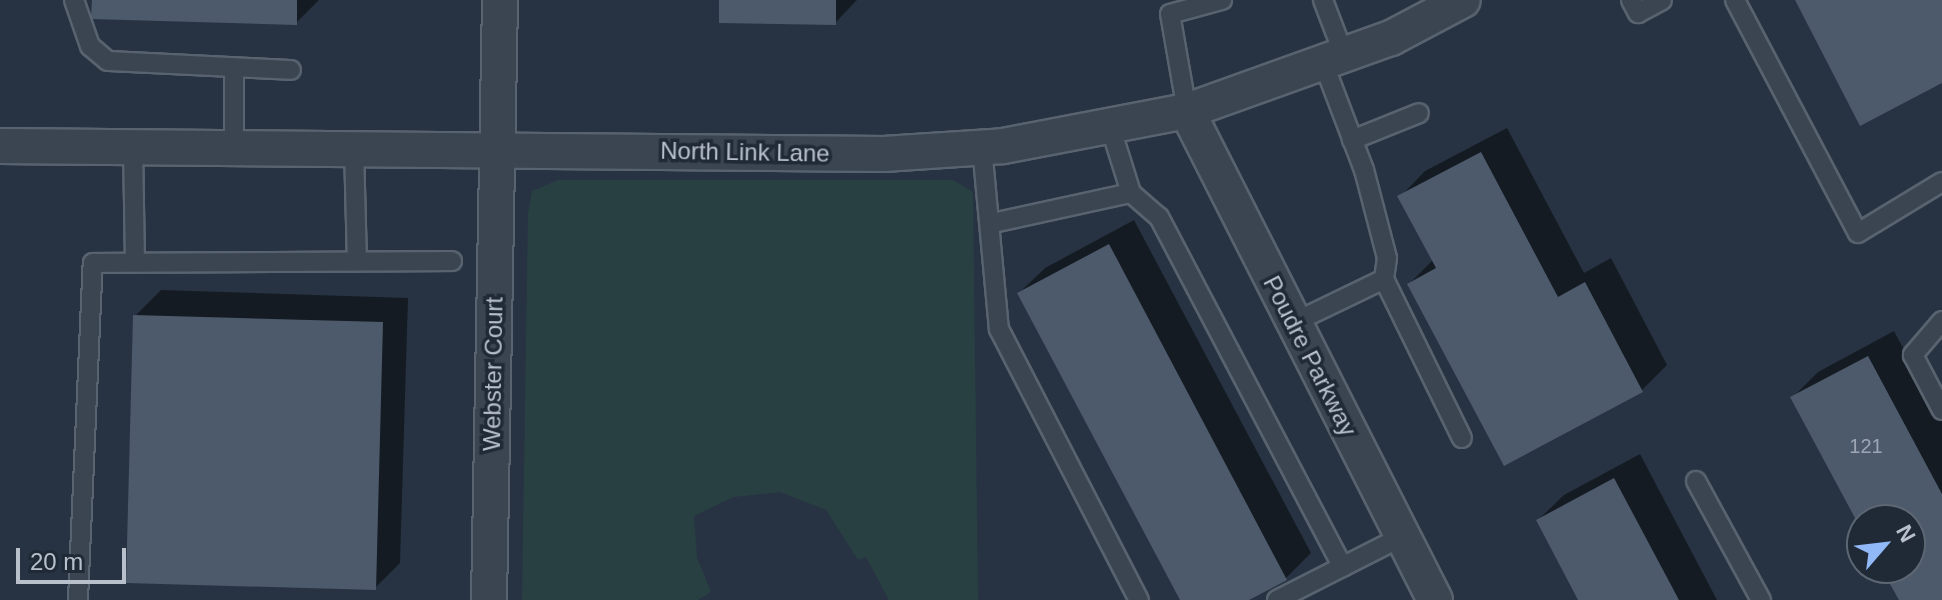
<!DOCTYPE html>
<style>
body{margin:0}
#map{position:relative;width:1942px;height:600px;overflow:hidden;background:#273342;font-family:Helvetica,sans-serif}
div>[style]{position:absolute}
.green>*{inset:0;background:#294043}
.shadow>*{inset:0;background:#0007}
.building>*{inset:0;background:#4d5a6b}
.roads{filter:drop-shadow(2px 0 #59636f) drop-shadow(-2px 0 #59636f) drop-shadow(0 2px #59636f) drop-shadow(0 -2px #59636f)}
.lane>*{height:18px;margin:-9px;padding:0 9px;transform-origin:9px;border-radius:9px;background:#3b4552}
.street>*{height:34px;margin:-17px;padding:0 17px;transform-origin:17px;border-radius:17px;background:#3b4552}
span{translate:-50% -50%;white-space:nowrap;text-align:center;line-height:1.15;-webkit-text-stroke:7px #202a37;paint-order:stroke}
.number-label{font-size:20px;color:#9da6b4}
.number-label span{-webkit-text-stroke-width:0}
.street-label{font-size:24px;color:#b8c0cc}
.north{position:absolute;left:1846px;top:504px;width:80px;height:80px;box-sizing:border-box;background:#202a37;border:2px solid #5d6673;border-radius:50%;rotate:62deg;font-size:22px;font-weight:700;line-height:32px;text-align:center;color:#b8c0cc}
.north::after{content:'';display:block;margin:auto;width:28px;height:36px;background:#91b9f8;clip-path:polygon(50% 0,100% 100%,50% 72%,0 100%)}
.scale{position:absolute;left:16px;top:548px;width:110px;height:36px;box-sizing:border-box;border:4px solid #b8c0cc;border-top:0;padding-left:10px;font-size:24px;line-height:28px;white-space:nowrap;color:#b8c0cc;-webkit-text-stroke:6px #202a37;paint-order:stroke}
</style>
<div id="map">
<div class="green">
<div style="clip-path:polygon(558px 180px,953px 180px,973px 192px,978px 600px,889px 600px,866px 557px,858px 560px,826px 510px,780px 492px,733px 497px,694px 516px,697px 558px,711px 592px,698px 600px,522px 600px,528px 213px,532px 191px)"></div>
</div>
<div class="shadow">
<div style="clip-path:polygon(94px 0,319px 0,296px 23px)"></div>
<div style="clip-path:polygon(721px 0,857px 0,835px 23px)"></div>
<div style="clip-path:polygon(1507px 128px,1584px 273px,1611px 258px,1667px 365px,1642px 390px,1409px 284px,1433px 260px,1400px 197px,1425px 171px)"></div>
<div style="clip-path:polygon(1134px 220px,1311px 553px,1286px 578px,1244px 600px,1182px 600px,1019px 293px,1045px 268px)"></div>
<div style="clip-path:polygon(161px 290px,408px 298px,400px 563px,375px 588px,135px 316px)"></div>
<div style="clip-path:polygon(1894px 331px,1942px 421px,1942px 600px,1901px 600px,1884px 568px,1910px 568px,1910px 520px,1862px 520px,1862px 527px,1793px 397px,1818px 372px)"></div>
<div style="clip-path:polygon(1640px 454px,1717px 600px,1580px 600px,1538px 520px,1564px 495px)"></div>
</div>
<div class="building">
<div style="clip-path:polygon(92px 0,297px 0,297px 25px,91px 19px)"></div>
<div style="clip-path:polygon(719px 0,836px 0,836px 25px,719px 23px)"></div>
<div style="clip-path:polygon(1795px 0,1942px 0,1942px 83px,1860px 126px)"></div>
<div style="clip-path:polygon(1481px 152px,1558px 297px,1585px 282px,1643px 392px,1504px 466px,1407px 284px,1436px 268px,1397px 196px)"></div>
<div style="clip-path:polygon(1109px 244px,1287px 580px,1249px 600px,1180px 600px,1017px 293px)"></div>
<div style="clip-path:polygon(133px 315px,383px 322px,376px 590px,126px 583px)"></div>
<div style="clip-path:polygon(1868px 356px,1942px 494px,1942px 600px,1899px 600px,1881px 568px,1910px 568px,1910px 520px,1862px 520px,1862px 531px,1790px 397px)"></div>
<div style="clip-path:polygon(1614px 478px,1679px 600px,1578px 600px,1536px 520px)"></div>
</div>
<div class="roads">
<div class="lane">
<div style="left:74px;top:0;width:49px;rotate:70.8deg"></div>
<div style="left:90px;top:46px;width:23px;rotate:40deg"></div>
<div style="left:108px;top:61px;width:183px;rotate:2.8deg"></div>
<div style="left:1323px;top:0;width:59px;rotate:69.1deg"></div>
<div style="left:1631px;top:0;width:15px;rotate:62deg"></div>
<div style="left:1638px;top:13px;width:27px;rotate:-28deg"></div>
<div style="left:1735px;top:0;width:263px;rotate:62.2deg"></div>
<div style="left:1858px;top:233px;width:98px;rotate:-31.3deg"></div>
<div style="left:234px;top:69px;width:79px;rotate:90deg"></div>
<div style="left:1187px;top:111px;width:98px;rotate:-99.9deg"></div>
<div style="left:1170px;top:14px;width:54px;rotate:-15.1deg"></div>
<div style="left:1111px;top:129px;width:67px;rotate:72.6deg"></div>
<div style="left:1131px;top:193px;width:37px;rotate:41deg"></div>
<div style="left:1159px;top:217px;width:395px;rotate:62.3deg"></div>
<div style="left:1352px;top:140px;width:72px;rotate:-21.9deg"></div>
<div style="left:133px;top:147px;width:115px;rotate:89deg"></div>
<div style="left:982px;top:147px;width:183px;rotate:84.7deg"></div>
<div style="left:999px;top:329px;width:305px;rotate:62.7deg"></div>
<div style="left:354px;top:148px;width:113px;rotate:88.5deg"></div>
<div style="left:993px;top:223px;width:141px;rotate:-12.3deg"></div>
<div style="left:1384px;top:279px;width:177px;rotate:63.9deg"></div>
<div style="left:1942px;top:321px;width:45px;rotate:130.5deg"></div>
<div style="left:1913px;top:355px;width:62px;rotate:62.2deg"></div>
<div style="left:1293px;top:323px;width:101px;rotate:-25.8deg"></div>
<div style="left:1384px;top:279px;width:21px;rotate:-82deg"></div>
<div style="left:1387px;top:258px;width:91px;rotate:-104.6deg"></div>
<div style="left:1364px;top:170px;width:116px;rotate:-110.8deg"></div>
<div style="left:1696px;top:481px;width:136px;rotate:61.4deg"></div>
<div style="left:78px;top:600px;width:337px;rotate:-87.5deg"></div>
<div style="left:93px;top:263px;width:359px;rotate:-0.3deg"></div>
<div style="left:1277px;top:600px;width:139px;rotate:-26.9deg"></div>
</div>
<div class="street">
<div style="left:1187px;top:111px;width:548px;rotate:63.11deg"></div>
<div style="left:0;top:146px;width:884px;rotate:0.52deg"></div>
<div style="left:884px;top:154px;width:119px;rotate:-3.8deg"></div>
<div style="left:1003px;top:146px;width:187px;rotate:-10.8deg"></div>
<div style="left:1187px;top:111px;width:217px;rotate:-19.7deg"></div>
<div style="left:1391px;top:38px;width:81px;rotate:-27.8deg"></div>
<div style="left:489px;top:600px;width:600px;rotate:-88.95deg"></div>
</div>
</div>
<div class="number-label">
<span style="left:1866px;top:446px">121</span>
</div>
<div class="street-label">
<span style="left:745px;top:152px;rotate:1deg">North Link Lane</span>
<span style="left:1310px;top:356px;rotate:63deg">Poudre Parkway</span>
<span style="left:493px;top:374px;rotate:-89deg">Webster Court</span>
</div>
<div class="north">N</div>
<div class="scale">20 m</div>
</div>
